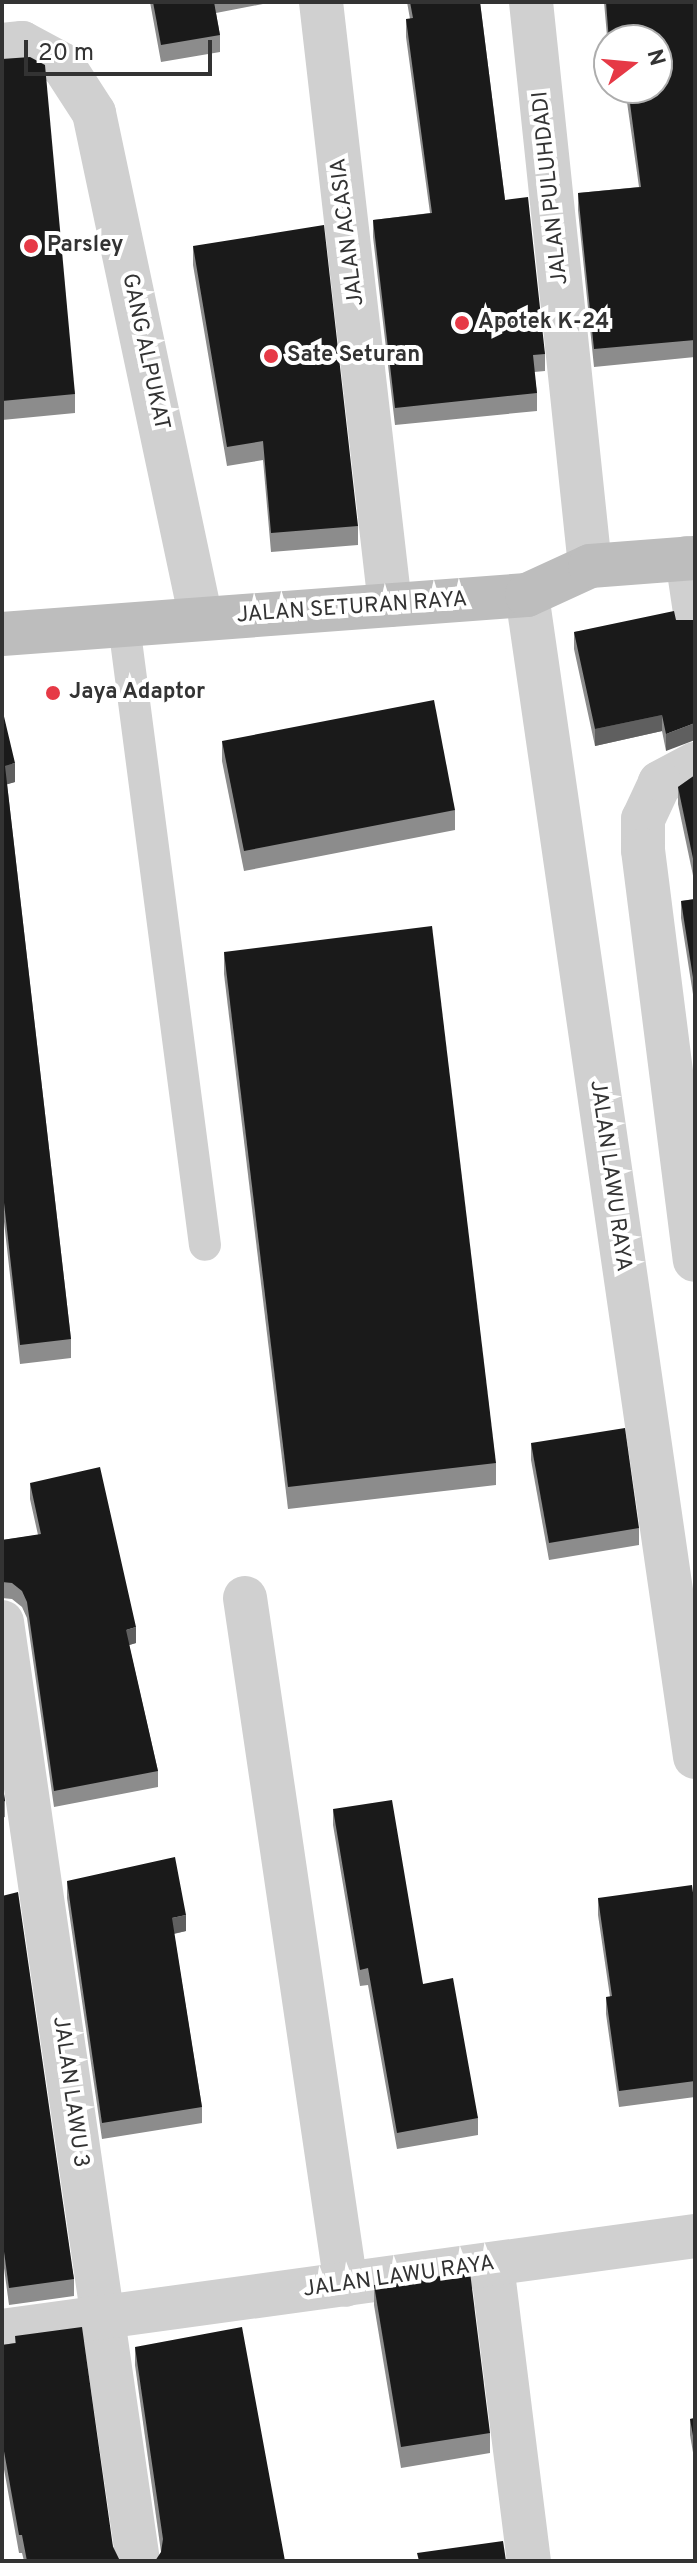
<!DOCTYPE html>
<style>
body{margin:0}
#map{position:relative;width:697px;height:2563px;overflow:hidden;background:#fff;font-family:Overpass,sans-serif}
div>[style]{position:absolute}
.service>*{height:32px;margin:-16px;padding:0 16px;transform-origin:16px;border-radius:16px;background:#d0d0d0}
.minor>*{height:44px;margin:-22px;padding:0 22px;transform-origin:22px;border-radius:22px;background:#d0d0d0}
.secondary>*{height:44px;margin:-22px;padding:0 22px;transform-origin:22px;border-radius:22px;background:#bdbdbd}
.wall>*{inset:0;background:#8c8c8c}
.shaded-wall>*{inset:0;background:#5f5f5f}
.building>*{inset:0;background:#1a1a1a}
.dots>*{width:22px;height:22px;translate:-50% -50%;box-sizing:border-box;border:4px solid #fff;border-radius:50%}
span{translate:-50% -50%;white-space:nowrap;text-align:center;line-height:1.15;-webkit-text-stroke:8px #fff;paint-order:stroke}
.street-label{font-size:22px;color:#333}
.poi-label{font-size:22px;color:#333;font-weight:700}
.left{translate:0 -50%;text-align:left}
.frame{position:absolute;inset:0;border:4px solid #333;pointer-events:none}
.north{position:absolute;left:593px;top:24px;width:80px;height:80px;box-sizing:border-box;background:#fff;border:2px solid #adadad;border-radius:50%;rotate:74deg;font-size:22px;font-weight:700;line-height:32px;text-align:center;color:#333}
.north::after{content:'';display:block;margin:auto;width:28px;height:36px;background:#e63946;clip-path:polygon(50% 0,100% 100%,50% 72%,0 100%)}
.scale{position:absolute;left:24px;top:40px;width:188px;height:36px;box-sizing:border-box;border:4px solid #333;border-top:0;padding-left:10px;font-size:24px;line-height:28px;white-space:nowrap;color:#333;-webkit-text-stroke:6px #fff;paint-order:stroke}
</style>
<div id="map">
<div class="service">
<div style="left:124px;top:625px;width:625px;rotate:82.56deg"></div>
</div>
<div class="minor">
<div style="left:321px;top:2px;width:607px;rotate:83.47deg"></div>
<div style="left:531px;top:2px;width:567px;rotate:84.03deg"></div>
<div style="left:2px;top:45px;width:20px;rotate:-6deg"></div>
<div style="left:22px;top:43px;width:47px;rotate:28.2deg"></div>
<div style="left:63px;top:65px;width:57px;rotate:57.1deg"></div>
<div style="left:94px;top:113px;width:517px;rotate:78.06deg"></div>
<div style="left:687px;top:558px;width:55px;rotate:81.6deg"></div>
<div style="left:527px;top:595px;width:1174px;rotate:81.77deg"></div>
<div style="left:695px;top:764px;width:40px;rotate:152deg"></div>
<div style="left:660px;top:783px;width:40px;rotate:115deg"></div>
<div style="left:643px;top:819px;width:31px;rotate:90deg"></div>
<div style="left:643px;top:850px;width:413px;rotate:82.8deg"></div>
<div style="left:245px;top:1598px;width:694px;rotate:81.64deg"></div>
<div style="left:2px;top:1622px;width:949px;rotate:81.76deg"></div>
<div style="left:492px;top:2265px;width:298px;rotate:82.9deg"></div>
<div style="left:2px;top:2331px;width:699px;rotate:-7.81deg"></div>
</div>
<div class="secondary">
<div style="left:2px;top:634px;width:526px;rotate:-4.25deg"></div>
<div style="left:527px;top:595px;width:69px;rotate:-24.7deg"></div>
<div style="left:590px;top:566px;width:105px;rotate:-4.4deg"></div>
</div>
<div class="wall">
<div style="clip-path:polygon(150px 2px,273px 2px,216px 13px,220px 35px,220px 52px,161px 62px)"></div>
<div style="clip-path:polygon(407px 2px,480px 2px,505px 200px,545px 354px,545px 371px,534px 372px,537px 393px,537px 411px,395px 425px,373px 237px,373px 220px,430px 213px,406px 37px,406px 19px,410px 19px)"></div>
<div style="clip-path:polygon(604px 2px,695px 2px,695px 357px,594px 367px,578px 210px,578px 193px,639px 187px,625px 88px,657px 88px,609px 40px,609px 59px)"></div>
<div style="clip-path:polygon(2px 59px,75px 394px,75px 413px,2px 420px)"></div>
<div style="clip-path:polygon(193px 246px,358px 526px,358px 545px,271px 552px,263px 460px,227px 466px,193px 265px)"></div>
<div style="clip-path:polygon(676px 620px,666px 751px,662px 731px,595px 746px,574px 649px,574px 632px)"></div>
<div style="clip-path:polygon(2px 708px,15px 782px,7px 784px,71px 1339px,71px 1358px,20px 1364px,2px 1204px)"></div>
<div style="clip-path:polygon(222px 741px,455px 810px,455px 830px,244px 871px,222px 761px)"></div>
<div style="clip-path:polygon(695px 775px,695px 885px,678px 804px,678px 787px)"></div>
<div style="clip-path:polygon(695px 899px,695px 1007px,681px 918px,681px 901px)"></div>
<div style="clip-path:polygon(224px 952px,496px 1463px,496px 1485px,288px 1509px,224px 974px)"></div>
<div style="clip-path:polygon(531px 1443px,639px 1528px,639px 1545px,549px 1560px,531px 1460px)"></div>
<div style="clip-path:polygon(30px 1483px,136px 1643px,129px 1645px,158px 1771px,158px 1787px,54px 1807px,27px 1618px,22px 1607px,12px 1599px,2px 1598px,2px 1540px,38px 1535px,30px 1499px)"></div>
<div style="clip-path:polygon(2px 1781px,5px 1801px,5px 1817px,2px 1818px)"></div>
<div style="clip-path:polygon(333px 1809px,423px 1984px,478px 2118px,478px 2135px,397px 2149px,368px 1985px,360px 1986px,333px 1825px)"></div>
<div style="clip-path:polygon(67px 1881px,186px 1931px,174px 1934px,202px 2107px,202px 2123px,102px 2139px,67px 1898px)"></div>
<div style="clip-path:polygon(2px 1896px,74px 2279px,74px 2296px,9px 2305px,2px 2253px)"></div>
<div style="clip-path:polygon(598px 1898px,695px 1908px,695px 2097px,619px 2107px,606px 2014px,606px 1997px,610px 1997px,598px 1915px)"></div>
<div style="clip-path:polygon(374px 2285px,490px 2433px,490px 2453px,401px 2468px,374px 2305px)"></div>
<div style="clip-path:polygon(15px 2336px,119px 2559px,122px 2561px,24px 2561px,22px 2553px,19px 2553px,2px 2458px,2px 2345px,15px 2343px)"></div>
<div style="clip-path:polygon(135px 2347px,285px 2561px,161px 2552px,135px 2365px)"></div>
<div style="clip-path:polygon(695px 2418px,695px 2464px,690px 2435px,690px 2419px)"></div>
</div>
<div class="shaded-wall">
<div style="clip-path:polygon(662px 715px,662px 731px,595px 746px,595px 729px)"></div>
<div style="clip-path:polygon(695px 723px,695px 740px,666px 751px,666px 734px)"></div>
<div style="clip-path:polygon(15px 763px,15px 782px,5px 785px,5px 766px)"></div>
<div style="clip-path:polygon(136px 1627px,136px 1643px,126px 1646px,126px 1630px)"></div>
<div style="clip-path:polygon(186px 1915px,186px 1931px,172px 1934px,172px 1918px)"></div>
</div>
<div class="building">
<div style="clip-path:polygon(153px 2px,214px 2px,220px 35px,161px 45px)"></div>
<div style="clip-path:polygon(410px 2px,480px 2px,505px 200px,528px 197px,545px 354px,533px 355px,537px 393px,395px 408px,373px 220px,432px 213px,406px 19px,413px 18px)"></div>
<div style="clip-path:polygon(606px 2px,695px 2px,695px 340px,594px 349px,578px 193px,641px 187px,628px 88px,657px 88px,657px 40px,609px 40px,609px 41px)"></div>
<div style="clip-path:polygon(30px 57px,45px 65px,75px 394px,2px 401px,2px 59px)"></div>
<div style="clip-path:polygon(324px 225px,358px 526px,271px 533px,263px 441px,227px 447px,193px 246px)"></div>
<div style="clip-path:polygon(674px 611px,676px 620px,695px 620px,695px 723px,666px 734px,662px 715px,595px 729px,574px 632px)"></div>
<div style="clip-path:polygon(434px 700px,455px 810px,244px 851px,222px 741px)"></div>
<div style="clip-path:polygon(2px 708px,15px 763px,5px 766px,71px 1339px,20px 1345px,2px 1185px)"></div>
<div style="clip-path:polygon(695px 775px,695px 868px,678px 787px)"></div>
<div style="clip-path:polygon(695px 899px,695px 990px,681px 901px)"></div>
<div style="clip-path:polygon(432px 926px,496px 1463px,288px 1487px,224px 952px)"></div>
<div style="clip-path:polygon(625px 1428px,639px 1528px,549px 1543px,531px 1443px)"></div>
<div style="clip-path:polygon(100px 1467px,136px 1627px,126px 1630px,158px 1771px,54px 1791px,27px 1602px,22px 1591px,12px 1583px,2px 1582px,2px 1540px,41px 1534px,30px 1483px)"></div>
<div style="clip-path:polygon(2px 1781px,5px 1801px,2px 1802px)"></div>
<div style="clip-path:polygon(392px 1800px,423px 1984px,453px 1978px,478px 2118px,397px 2133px,368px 1968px,360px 1970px,333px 1809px)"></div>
<div style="clip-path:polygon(175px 1857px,186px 1915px,172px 1918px,202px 2107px,102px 2123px,67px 1881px)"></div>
<div style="clip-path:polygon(692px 1885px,695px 1908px,695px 2081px,619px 2091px,606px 1997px,612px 1996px,598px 1898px)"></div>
<div style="clip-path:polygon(18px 1892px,74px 2279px,9px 2288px,2px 2237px,2px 1896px)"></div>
<div style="clip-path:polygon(470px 2272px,490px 2433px,401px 2447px,374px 2285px)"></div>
<div style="clip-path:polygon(82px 2327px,113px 2547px,119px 2559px,122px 2561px,27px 2561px,22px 2535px,19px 2535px,2px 2440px,2px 2345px,16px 2343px,15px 2336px)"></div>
<div style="clip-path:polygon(242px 2327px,285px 2561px,155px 2561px,161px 2552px,163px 2539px,135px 2347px)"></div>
<div style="clip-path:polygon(695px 2418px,695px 2447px,690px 2419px)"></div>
<div style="clip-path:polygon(503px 2541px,506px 2561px,419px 2561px,417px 2553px)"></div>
</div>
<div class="dots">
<div style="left:31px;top:246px;background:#e63946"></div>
<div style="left:462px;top:323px;background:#e63946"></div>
<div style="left:271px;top:356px;background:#e63946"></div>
<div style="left:53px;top:693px;background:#e63946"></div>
</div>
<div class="street-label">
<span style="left:551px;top:188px;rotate:-96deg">JALAN PULUHDADI</span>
<span style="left:348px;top:232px;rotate:-97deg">JALAN ACASIA</span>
<span style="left:145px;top:352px;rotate:78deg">GANG ALPUKAT</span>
<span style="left:352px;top:608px;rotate:-4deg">JALAN SETURAN RAYA</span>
<span style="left:610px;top:1176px;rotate:82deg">JALAN LAWU RAYA</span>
<span style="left:70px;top:2092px;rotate:82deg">JALAN LAWU 3</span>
<span style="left:399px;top:2277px;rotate:-8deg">JALAN LAWU RAYA</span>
</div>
<div class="poi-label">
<span class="left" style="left:47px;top:246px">Parsley</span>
<span class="left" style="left:478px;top:323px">Apotek K-24</span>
<span class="left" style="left:287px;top:356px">Sate Seturan</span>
<span class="left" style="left:69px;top:693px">Jaya Adaptor</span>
</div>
<div class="frame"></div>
<div class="north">N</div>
<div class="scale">20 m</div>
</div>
